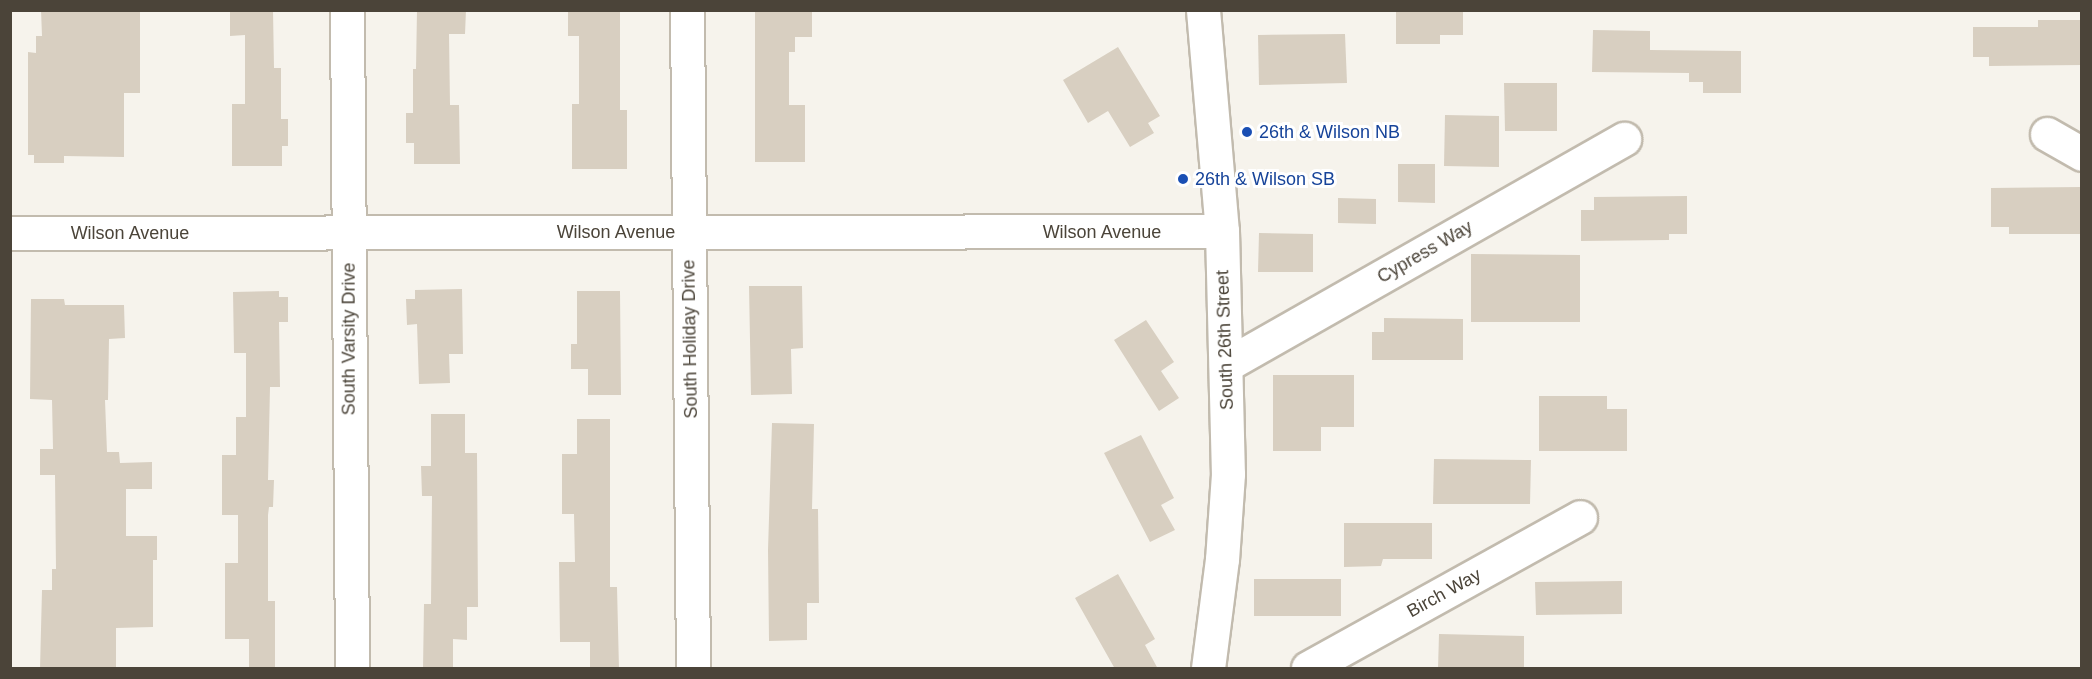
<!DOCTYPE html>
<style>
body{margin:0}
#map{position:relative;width:2092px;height:679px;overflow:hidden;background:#f6f3ec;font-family:Helvetica,sans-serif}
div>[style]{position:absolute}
.building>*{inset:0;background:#d8cfc1}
.roads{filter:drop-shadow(2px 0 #c2bbae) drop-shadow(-2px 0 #c2bbae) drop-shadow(0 2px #c2bbae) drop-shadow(0 -2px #c2bbae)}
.street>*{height:33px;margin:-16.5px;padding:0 16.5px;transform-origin:16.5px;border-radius:16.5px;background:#fff}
.dots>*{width:16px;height:16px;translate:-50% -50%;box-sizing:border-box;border:3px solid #fff;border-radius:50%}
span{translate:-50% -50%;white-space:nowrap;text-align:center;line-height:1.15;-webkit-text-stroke:6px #fff;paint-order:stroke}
.transit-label{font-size:18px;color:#164399}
.left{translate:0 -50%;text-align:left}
.street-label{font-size:18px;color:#4b4439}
.frame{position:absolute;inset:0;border:12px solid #4b4439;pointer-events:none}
</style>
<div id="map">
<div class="building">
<div style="clip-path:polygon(41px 10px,140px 10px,140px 93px,124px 93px,124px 157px,64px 156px,64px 163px,34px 163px,34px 155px,28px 155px,28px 52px,36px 53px,36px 36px,42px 36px)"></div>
<div style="clip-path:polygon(230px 10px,273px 10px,274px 68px,281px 68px,281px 119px,288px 119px,288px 146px,282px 146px,282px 166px,232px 166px,232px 104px,245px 104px,245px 35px,230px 36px)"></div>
<div style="clip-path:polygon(417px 10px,466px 10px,465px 34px,449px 34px,450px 105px,459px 105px,460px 164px,414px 164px,414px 143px,406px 143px,406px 113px,413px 113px,413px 69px,416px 69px)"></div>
<div style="clip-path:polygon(568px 10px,620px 10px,620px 110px,627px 110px,627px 169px,572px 169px,572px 104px,579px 104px,579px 36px,568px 36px)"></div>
<div style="clip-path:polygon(755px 10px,812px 11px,812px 37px,795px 37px,795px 52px,789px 52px,789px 105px,805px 105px,805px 162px,755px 162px)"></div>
<div style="clip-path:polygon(1396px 10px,1463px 10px,1463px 35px,1440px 35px,1440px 44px,1396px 44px)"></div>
<div style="clip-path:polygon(2038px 20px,2082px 20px,2082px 65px,1989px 66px,1989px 57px,1973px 57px,1973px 27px,2038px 27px)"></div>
<div style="clip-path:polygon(1593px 30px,1650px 31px,1650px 50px,1741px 51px,1741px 93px,1703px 93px,1703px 82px,1689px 82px,1689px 73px,1592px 72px)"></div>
<div style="clip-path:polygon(1345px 34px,1347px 83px,1259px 85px,1258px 35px)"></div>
<div style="clip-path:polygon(1118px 47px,1160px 116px,1148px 123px,1154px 133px,1130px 147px,1108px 111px,1088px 123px,1063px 80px)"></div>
<div style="clip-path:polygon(1504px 83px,1557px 83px,1557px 131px,1505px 131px)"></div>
<div style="clip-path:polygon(1445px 115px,1499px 116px,1499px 167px,1444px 166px)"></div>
<div style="clip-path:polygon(1398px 164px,1435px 164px,1435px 203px,1398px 202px)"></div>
<div style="clip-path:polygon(2082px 187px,2082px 234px,2009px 234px,2009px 227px,1991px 227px,1991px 188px)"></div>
<div style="clip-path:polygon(1687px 196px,1687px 234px,1669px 234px,1669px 240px,1581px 241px,1581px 210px,1594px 210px,1594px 197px)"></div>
<div style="clip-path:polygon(1338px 198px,1376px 199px,1376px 224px,1338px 223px)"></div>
<div style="clip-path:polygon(1259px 233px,1313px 234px,1313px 272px,1258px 272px)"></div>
<div style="clip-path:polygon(1471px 254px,1580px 255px,1580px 322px,1471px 322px)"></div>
<div style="clip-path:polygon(749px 286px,802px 286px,803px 348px,791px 349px,792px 394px,751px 395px)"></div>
<div style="clip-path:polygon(462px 289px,463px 354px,449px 354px,450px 383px,419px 384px,417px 324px,407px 325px,406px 299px,415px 299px,415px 290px)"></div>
<div style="clip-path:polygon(279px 291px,279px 297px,288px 297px,288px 322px,279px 322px,280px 387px,270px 387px,268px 480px,274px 480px,273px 507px,269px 507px,268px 515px,268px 601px,275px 601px,275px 669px,249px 669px,249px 639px,225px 639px,225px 563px,238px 563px,238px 515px,222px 515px,222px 455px,236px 455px,236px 417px,246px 417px,246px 353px,234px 353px,233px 292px)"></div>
<div style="clip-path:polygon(577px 291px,620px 291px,621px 395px,588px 395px,588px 369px,571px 369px,571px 344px,577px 344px)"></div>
<div style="clip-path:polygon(31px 299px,64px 299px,65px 305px,124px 305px,125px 338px,109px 339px,108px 400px,105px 400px,107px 452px,119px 452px,120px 463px,152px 462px,152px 489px,126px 489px,126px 536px,157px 536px,157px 560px,153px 560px,153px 627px,116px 628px,116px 669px,40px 669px,42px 590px,52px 590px,52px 569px,56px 569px,55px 475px,40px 475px,40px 449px,53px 449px,52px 400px,30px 399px)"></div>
<div style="clip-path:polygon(1384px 318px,1463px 319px,1463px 360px,1372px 360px,1372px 332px,1384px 332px)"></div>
<div style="clip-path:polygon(1146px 320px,1174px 362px,1161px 371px,1179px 398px,1159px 411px,1114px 340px)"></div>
<div style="clip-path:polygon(1273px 375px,1354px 375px,1354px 427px,1321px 427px,1321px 451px,1273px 451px)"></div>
<div style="clip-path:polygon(1539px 396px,1607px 396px,1607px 409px,1627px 409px,1627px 451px,1539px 451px)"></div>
<div style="clip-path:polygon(431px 414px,465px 414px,465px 453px,477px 453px,478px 607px,467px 607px,467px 640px,453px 639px,453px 669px,423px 669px,424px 604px,431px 604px,432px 496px,422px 496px,421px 466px,431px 466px)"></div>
<div style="clip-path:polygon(577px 419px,610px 419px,610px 587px,617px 587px,619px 669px,590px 669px,590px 642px,560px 642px,559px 562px,575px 562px,574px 514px,562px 514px,562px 454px,577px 454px)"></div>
<div style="clip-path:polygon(772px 423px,814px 424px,812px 509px,818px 509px,819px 603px,807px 603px,807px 640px,769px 641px,768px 550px)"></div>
<div style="clip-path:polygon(1141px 435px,1174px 498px,1161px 505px,1175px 530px,1150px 542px,1104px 453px)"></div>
<div style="clip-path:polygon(1434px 459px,1531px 460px,1530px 504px,1433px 504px)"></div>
<div style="clip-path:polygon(1344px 523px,1432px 523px,1432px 559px,1383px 559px,1381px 566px,1344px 567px)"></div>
<div style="clip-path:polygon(1118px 574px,1155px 639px,1145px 645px,1158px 669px,1115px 669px,1075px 598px)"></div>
<div style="clip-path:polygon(1254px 579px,1341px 579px,1341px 616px,1254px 616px)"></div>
<div style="clip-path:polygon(1622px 581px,1622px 614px,1536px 615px,1535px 582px)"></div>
<div style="clip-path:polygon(1439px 634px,1524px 636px,1524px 669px,1438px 669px)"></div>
</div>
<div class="roads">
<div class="street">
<div style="left:347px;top:10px;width:658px;rotate:89.56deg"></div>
<div style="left:687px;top:10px;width:658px;rotate:89.48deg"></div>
<div style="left:1203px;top:10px;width:222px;rotate:85.1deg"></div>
<div style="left:1222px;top:231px;width:243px;rotate:88.6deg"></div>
<div style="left:1228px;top:474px;width:85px;rotate:94deg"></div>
<div style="left:1222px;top:559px;width:110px;rotate:97.3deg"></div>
<div style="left:2047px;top:134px;width:40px;rotate:29.7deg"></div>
<div style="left:10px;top:233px;width:1212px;rotate:-0.09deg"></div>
<div style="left:1226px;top:365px;width:458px;rotate:-29.6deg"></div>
<div style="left:1308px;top:668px;width:311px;rotate:-29deg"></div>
</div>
</div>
<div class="dots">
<div style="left:1247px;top:132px;background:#1a4fb4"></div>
<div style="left:1183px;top:179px;background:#1a4fb4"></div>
</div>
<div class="transit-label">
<span class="left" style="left:1259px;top:132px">26th &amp; Wilson NB</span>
<span class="left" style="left:1195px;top:179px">26th &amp; Wilson SB</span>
</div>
<div class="street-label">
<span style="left:616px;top:232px">Wilson Avenue</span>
<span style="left:1102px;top:232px">Wilson Avenue</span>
<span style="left:130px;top:233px">Wilson Avenue</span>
<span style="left:1425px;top:252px;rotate:-30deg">Cypress Way</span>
<span style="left:349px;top:339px;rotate:-90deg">South Varsity Drive</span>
<span style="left:690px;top:339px;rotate:-91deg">South Holiday Drive</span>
<span style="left:1225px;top:340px;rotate:-92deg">South 26th Street</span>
<span style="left:1444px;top:593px;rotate:-29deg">Birch Way</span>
</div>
<div class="frame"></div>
</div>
